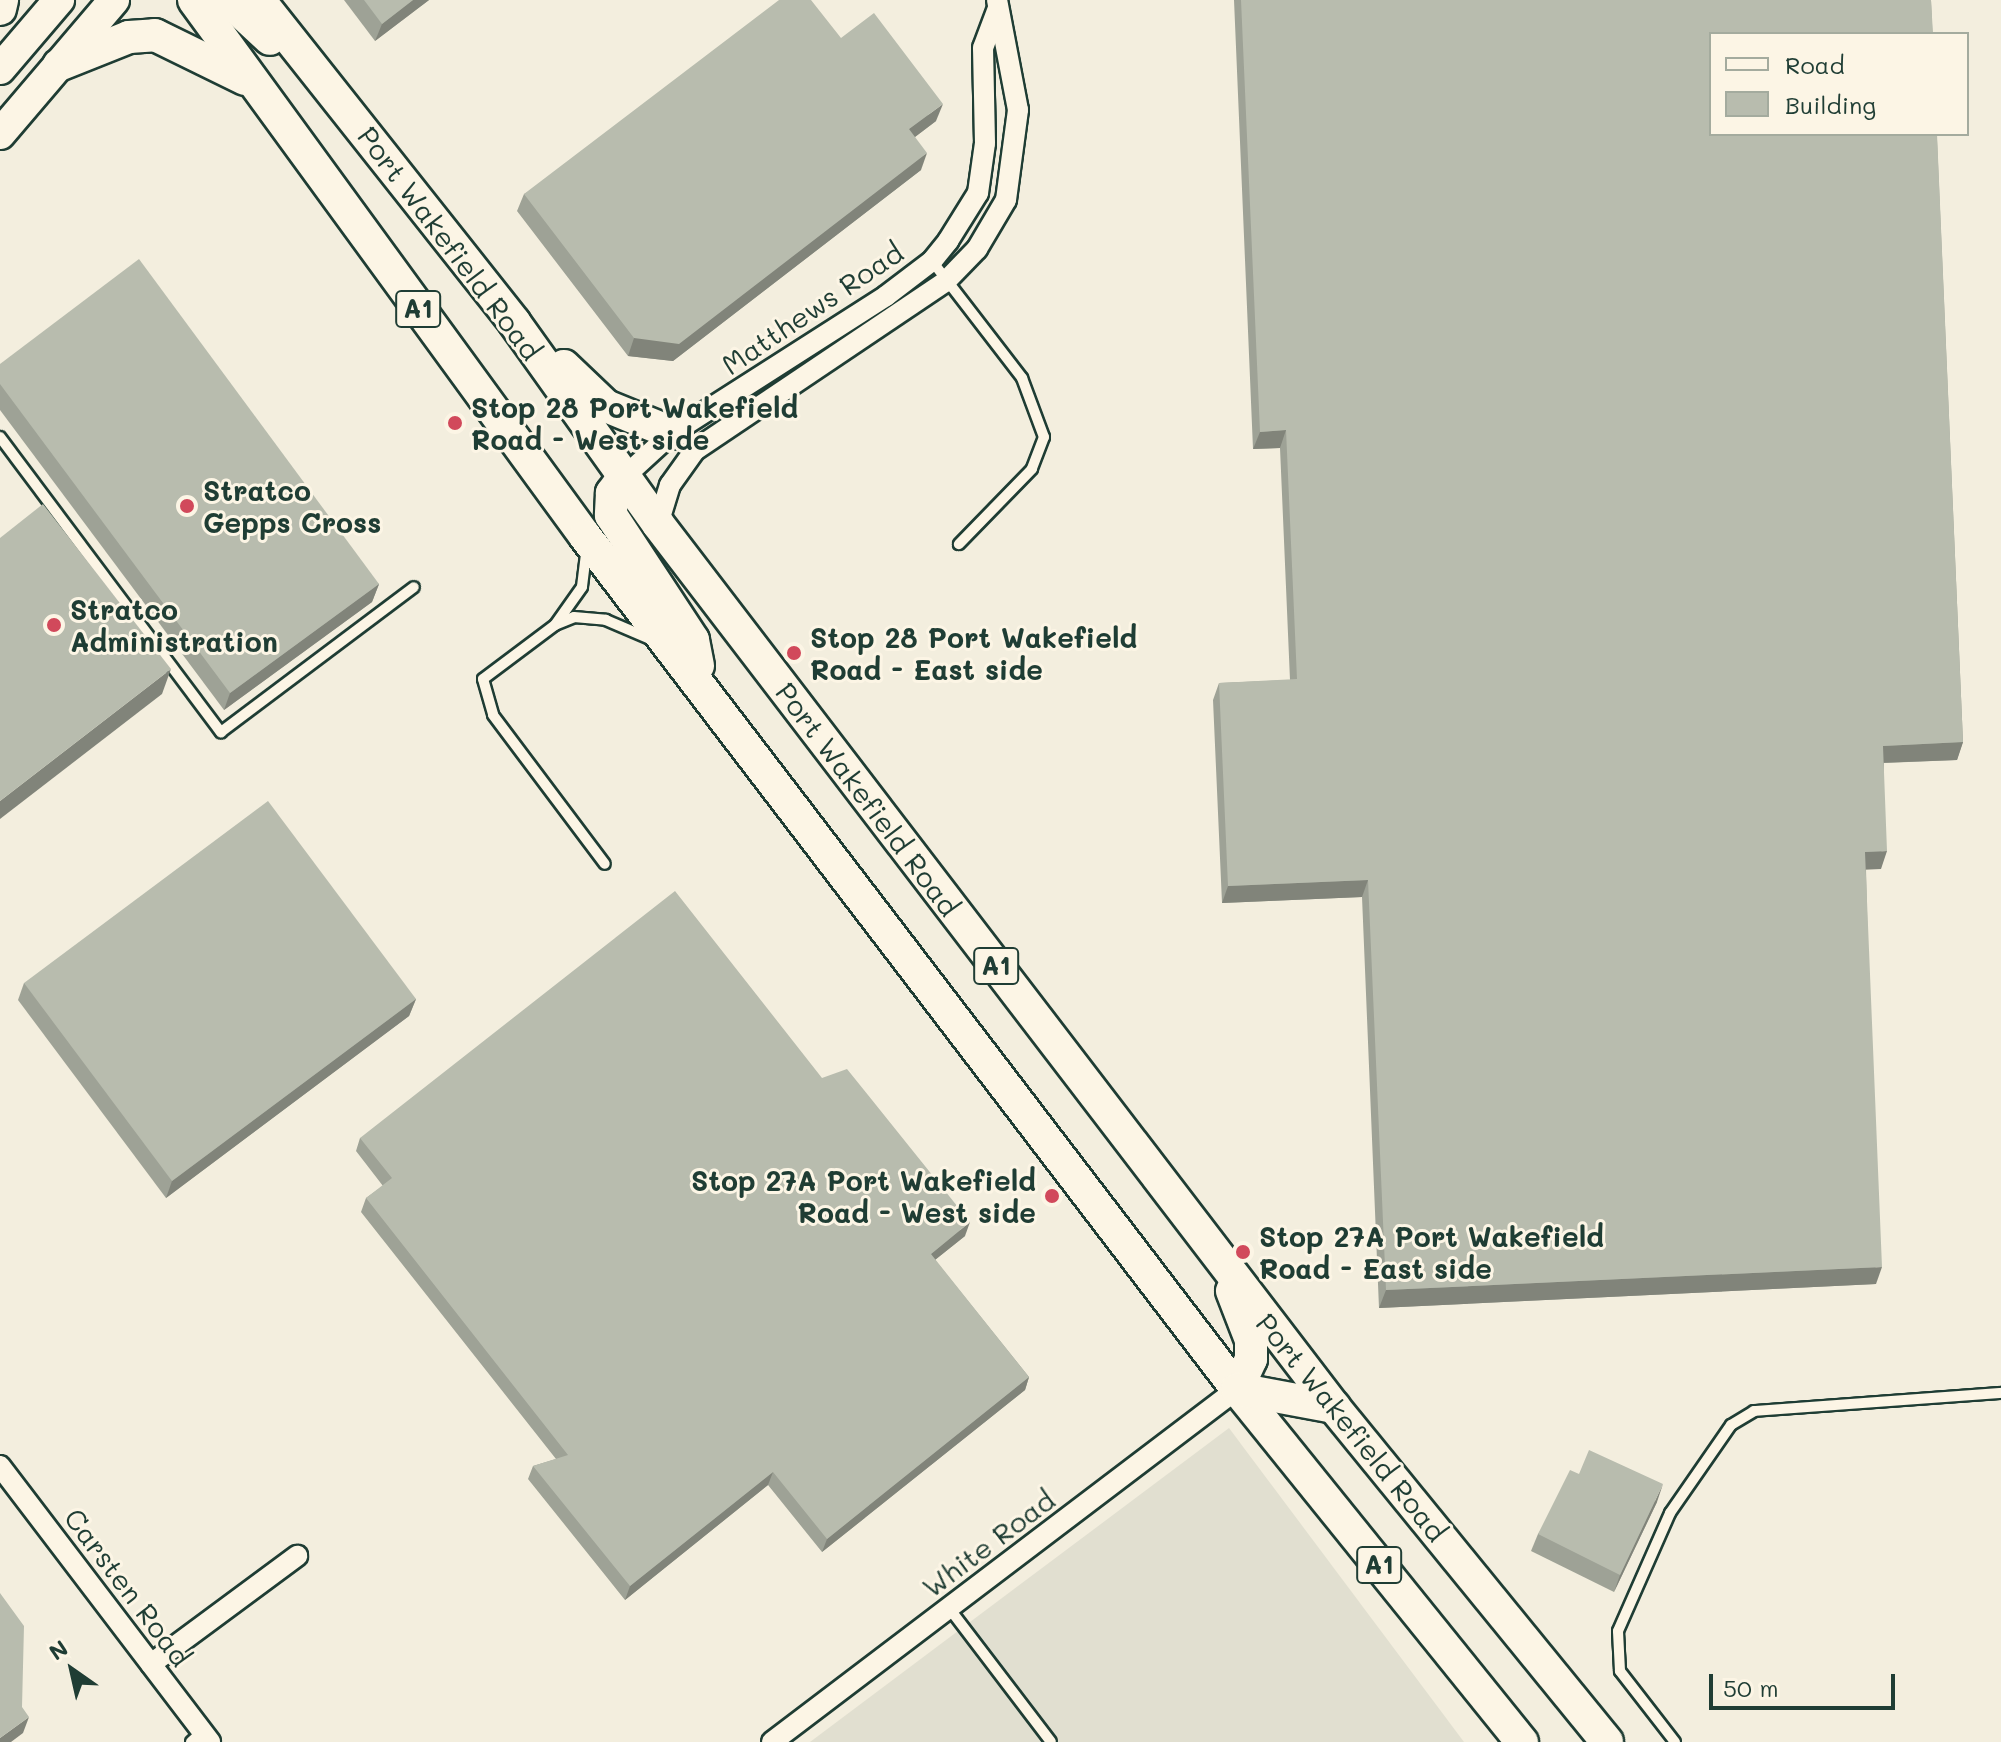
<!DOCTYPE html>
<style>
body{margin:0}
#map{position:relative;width:2001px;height:1742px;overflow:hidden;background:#f3eede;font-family:Mali,sans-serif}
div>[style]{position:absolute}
.built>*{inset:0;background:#e1dfd0}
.roads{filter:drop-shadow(2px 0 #1f3d34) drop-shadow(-2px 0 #1f3d34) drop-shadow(0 2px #1f3d34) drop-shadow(0 -2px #1f3d34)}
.service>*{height:10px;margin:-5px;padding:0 5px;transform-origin:5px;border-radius:5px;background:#fcf5e5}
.minor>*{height:20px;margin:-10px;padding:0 10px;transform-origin:10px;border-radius:10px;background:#fcf5e5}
.primary>*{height:30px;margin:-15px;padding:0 15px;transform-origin:15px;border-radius:15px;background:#fcf5e5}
.trunk>*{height:32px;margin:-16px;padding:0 16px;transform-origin:16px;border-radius:16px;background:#fcf5e5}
.wall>*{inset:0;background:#9ea296}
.shaded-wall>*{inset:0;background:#81847a}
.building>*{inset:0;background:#b8bcae}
.dots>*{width:22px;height:22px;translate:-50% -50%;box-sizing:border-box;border:4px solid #fcf5e5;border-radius:50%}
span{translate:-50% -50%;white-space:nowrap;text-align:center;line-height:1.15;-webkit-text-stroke:6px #fcf5e5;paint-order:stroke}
.shield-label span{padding:2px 6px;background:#fcf5e5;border:2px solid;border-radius:6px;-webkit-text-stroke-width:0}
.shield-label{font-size:26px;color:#1f3d34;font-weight:700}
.street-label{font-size:28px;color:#1f3d34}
.poi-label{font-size:28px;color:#1f3d34;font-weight:700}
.left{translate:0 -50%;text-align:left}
.right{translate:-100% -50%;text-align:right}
.legend{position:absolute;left:1709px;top:32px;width:260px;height:104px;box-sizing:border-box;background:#fcf5e5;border:2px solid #a4ab9e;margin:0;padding:10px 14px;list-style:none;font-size:24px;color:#1f3d34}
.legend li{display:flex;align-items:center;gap:16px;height:40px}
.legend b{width:40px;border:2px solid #a4ab9e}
.north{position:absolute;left:32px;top:1630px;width:80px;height:80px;-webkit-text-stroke:6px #fcf5e5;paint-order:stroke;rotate:326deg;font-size:22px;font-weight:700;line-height:32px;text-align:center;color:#1f3d34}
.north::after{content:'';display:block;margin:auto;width:28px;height:36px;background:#1f3d34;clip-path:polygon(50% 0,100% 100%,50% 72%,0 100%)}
.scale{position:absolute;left:1709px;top:1674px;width:186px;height:36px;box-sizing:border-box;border:4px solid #1f3d34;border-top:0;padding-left:10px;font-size:24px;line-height:28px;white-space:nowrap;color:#1f3d34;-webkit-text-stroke:6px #fcf5e5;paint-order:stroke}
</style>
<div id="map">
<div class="built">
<div style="clip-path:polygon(1229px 1428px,1464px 1742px,810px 1742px)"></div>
</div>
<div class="roads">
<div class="service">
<div style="left:932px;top:261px;width:148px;rotate:52.4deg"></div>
<div style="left:1022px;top:378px;width:63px;rotate:69.6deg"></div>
<div style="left:1044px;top:437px;width:34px;rotate:111deg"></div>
<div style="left:1032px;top:469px;width:105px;rotate:134.2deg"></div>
<div style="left:0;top:437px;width:369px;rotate:53.2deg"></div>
<div style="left:221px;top:732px;width:241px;rotate:-36.9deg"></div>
<div style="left:586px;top:554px;width:33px;rotate:97deg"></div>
<div style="left:582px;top:587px;width:47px;rotate:125.4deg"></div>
<div style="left:555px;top:625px;width:90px;rotate:143.1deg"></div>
<div style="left:483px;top:679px;width:37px;rotate:74deg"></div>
<div style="left:493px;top:715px;width:186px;rotate:53.1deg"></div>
<div style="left:557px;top:624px;width:18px;rotate:-22deg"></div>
<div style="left:574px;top:617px;width:32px;rotate:5deg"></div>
<div style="left:606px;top:620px;width:53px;rotate:23.2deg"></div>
<div style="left:949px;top:1608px;width:168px;rotate:52.7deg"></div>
<div style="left:191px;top:1742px;width:16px;rotate:-43deg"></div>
<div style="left:1675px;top:1742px;width:90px;rotate:-127.8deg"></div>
<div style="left:1620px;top:1671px;width:40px;rotate:-92.9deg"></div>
<div style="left:1618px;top:1631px;width:129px;rotate:-66.2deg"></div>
<div style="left:1670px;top:1513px;width:107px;rotate:-55.3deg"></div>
<div style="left:1731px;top:1425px;width:27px;rotate:-31deg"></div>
<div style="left:1754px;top:1411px;width:248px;rotate:-4.2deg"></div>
</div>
<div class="minor">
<div style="left:623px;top:478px;width:67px;rotate:-42.6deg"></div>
<div style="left:672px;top:433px;width:254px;rotate:-32.6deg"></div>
<div style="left:886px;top:296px;width:58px;rotate:-37.3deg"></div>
<div style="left:932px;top:261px;width:26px;rotate:-51deg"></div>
<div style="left:948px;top:241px;width:57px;rotate:-58deg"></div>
<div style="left:978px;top:193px;width:50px;rotate:-82deg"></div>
<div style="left:985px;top:143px;width:95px;rotate:-91.2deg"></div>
<div style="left:983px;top:48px;width:43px;rotate:-69.4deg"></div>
<div style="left:658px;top:524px;width:41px;rotate:-72.9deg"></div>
<div style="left:670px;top:485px;width:43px;rotate:-54.5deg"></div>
<div style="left:695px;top:450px;width:301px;rotate:-33.9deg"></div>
<div style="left:945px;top:282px;width:46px;rotate:-45.9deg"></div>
<div style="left:977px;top:249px;width:57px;rotate:-59.4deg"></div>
<div style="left:1006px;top:200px;width:91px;rotate:-82.4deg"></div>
<div style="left:1018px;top:110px;width:112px;rotate:-100.8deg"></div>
<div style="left:0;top:1466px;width:347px;rotate:52.7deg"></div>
<div style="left:151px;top:1664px;width:182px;rotate:-36.5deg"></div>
<div style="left:772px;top:1742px;width:584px;rotate:-37.2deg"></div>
</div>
<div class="primary">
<div style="left:0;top:69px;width:91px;rotate:-49.5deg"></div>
<div style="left:0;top:134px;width:176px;rotate:-49.6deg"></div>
</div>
<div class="trunk">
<div style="left:194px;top:0;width:663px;rotate:53.89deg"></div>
<div style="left:585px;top:536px;width:1074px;rotate:52.61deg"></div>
<div style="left:1237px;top:1389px;width:454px;rotate:51.1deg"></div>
<div style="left:228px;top:0;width:57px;rotate:42.9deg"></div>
<div style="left:259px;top:0;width:411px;rotate:51.6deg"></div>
<div style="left:514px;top:322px;width:248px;rotate:54.5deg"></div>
<div style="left:658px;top:524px;width:1112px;rotate:52.56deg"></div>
<div style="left:1334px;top:1407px;width:432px;rotate:50.8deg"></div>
<div style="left:0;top:9px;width:9px;rotate:-77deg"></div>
<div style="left:59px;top:65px;width:75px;rotate:-21.8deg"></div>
<div style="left:129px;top:37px;width:26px;rotate:-4deg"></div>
<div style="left:155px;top:35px;width:100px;rotate:26.1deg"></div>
<div style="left:564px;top:366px;width:58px;rotate:43.6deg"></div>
<div style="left:606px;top:406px;width:71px;rotate:22.2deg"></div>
<div style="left:623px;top:478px;width:19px;rotate:126deg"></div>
<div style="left:612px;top:493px;width:22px;rotate:93deg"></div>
<div style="left:611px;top:515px;width:149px;rotate:56.7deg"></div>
<div style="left:693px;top:640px;width:26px;rotate:79deg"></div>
<div style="left:1232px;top:1291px;width:53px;rotate:68.8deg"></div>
<div style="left:1251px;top:1340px;width:19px;rotate:90deg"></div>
<div style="left:1251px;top:1359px;width:33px;rotate:115deg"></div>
<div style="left:1237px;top:1389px;width:99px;rotate:10.5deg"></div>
</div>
</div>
<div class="wall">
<div style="clip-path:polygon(344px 0,429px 0,375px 41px)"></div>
<div style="clip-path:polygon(1234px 0,1931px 0,1963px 742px,1957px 760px,1884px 763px,1881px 869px,1866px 869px,1876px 1284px,1379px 1308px,1362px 897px,1222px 903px,1213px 700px,1219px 683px,1290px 680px,1280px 448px,1253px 449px)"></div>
<div style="clip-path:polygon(841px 38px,936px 121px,915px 137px,921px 170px,673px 361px,628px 356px,517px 211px,524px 194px)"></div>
<div style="clip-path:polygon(0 364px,379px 584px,372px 602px,224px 710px,0 410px)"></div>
<div style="clip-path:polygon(24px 983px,416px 999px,409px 1016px,166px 1198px,18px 1000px)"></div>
<div style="clip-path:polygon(822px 1078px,965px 1236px,935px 1260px,1029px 1377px,1025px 1390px,822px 1552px,768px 1485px,625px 1600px,528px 1479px,533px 1466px,556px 1459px,361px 1212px,366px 1198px,383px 1186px,356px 1151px,360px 1138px)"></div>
<div style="clip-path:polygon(1579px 1474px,1657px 1502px,1614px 1592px,1531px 1551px,1538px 1534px)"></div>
</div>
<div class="shaded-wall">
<div style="clip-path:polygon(413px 0,429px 0,375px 41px,382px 24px)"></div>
<div style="clip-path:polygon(943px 104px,936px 121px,903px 146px,909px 129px)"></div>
<div style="clip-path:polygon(927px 153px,921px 170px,673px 361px,628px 356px,634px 338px)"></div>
<div style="clip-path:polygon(1286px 430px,1280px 448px,1253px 449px,1260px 432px)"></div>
<div style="clip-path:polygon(379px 584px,372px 602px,224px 710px,230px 693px)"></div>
<div style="clip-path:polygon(171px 669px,162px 694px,0 819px,0 801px)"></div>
<div style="clip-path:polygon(1963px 742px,1957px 760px,1877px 763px,1883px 746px)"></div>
<div style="clip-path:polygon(1887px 851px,1881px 869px,1858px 870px,1865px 852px)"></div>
<div style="clip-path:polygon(1368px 880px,1362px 897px,1222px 903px,1228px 886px)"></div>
<div style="clip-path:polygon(416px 999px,409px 1016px,166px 1198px,172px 1181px)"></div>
<div style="clip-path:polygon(970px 1222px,965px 1236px,926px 1267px,931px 1254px)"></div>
<div style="clip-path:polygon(1882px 1267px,1876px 1284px,1379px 1308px,1386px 1290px)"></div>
<div style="clip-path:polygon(1029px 1377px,1025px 1390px,822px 1552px,827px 1539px)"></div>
<div style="clip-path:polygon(773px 1472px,768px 1485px,625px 1600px,630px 1586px)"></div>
<div style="clip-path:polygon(1663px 1484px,1657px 1502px,1614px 1592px,1620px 1575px)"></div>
<div style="clip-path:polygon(29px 1717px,23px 1733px,11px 1742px,0 1742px,0 1738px)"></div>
</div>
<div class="building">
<div style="clip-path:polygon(364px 0,413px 0,382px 24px)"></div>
<div style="clip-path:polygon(779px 0,811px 0,841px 38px,874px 13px,943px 104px,909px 129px,927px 153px,679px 344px,634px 338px,524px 194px)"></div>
<div style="clip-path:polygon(1241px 0,1931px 0,1933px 34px,1711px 34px,1711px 134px,1937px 134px,1963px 742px,1883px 746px,1887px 851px,1865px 852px,1882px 1267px,1386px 1290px,1368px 880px,1228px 886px,1219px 683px,1297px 679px,1286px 430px,1260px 432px)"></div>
<div style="clip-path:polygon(139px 259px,379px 584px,230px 693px,0 384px,0 364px)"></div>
<div style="clip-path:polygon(43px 504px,171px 669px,0 801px,0 538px)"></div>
<div style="clip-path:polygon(268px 801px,416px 999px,172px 1181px,24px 983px)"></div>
<div style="clip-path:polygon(675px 891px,822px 1078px,847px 1069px,970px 1222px,931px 1254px,1029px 1377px,827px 1539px,773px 1472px,630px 1586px,533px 1466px,568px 1455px,366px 1198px,392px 1178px,360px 1138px)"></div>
<div style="clip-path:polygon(1589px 1450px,1663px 1484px,1620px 1575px,1538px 1534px,1570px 1470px,1579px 1474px)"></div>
<div style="clip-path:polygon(0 1593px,24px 1626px,22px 1707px,29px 1717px,0 1738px)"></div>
</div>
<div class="dots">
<div style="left:455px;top:423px;background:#d1495b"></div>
<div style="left:187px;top:506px;background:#d1495b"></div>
<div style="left:54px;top:625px;background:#d1495b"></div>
<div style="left:794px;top:653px;background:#d1495b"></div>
<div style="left:1052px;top:1196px;background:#d1495b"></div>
<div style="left:1243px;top:1252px;background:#d1495b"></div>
</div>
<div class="shield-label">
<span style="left:418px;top:309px">A1</span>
<span style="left:996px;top:966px">A1</span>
<span style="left:1379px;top:1565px">A1</span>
</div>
<div class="street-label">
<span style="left:450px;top:243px;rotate:53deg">Port Wakefield Road</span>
<span style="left:812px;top:308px;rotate:-34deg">Matthews Road</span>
<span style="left:868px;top:799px;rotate:53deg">Port Wakefield Road</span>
<span style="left:1352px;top:1427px;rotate:51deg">Port Wakefield Road</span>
<span style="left:988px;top:1543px;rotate:-37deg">White Road</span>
<span style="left:128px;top:1587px;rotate:53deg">Carsten Road</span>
</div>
<div class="poi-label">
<span class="left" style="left:471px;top:423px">Stop 28 Port Wakefield<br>Road - West side</span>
<span class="left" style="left:203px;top:506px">Stratco<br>Gepps Cross</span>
<span class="left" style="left:70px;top:625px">Stratco<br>Administration</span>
<span class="left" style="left:810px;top:653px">Stop 28 Port Wakefield<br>Road - East side</span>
<span class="right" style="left:1036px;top:1196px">Stop 27A Port Wakefield<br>Road - West side</span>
<span class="left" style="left:1259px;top:1252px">Stop 27A Port Wakefield<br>Road - East side</span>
</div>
<ul class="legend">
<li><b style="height:10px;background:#fcf5e5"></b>Road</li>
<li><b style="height:22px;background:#b8bcae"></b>Building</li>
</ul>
<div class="north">N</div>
<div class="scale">50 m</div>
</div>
